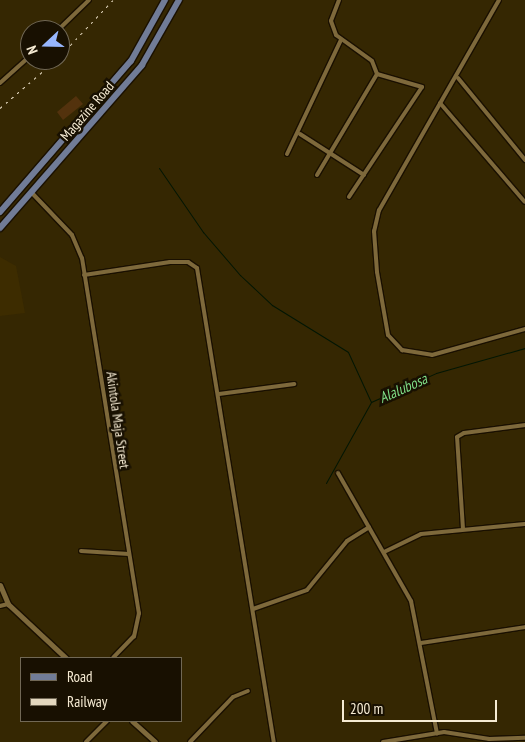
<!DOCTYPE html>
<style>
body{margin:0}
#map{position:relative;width:525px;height:742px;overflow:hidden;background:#352702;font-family:"PT Sans Narrow",sans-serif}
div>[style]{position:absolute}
.built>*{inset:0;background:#3d2c00}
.stream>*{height:1px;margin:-0.5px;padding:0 0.5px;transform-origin:0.5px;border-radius:0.5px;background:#021604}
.building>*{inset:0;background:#53320d}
.roads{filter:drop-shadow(1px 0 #1a1000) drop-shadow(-1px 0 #1a1000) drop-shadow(0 1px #1a1000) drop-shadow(0 -1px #1a1000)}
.minor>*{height:4px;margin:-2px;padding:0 2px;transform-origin:2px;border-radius:2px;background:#7e693b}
.tertiary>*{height:5px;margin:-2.5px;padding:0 2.5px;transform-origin:2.5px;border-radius:2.5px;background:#7e693b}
.primary>*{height:6px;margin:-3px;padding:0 3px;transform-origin:3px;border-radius:3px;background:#717c97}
.rail>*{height:1px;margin-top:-0.5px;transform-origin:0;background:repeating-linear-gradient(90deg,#e3d7be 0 2.5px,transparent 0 7.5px)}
span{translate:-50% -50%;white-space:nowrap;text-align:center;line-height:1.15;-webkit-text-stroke:5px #181001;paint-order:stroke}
.street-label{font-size:14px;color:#f6ebd3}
.water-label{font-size:15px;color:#7edc85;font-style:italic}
.legend{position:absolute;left:20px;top:657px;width:162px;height:65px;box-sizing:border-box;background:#181001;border:1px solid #716855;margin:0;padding:6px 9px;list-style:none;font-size:15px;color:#f6ebd3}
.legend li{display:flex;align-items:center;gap:10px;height:25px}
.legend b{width:25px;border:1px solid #716855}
.north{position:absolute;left:20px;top:20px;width:50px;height:50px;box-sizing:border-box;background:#181001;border:1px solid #716855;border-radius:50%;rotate:249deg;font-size:14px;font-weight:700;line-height:20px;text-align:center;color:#f6ebd3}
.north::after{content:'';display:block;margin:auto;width:18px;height:22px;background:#97b6fd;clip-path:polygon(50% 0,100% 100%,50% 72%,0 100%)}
.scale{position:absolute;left:342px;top:700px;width:155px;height:22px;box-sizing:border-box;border:2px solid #f6ebd3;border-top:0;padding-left:6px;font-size:15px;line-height:18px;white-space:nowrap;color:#f6ebd3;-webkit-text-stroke:4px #181001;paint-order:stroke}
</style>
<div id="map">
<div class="built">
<div style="clip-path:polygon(0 257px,16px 266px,25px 313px,0 316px)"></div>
</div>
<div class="stream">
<div style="left:159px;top:168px;width:78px;rotate:55.5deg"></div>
<div style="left:203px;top:232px;width:57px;rotate:49.3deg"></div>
<div style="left:240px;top:275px;width:44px;rotate:43.2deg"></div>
<div style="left:272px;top:305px;width:89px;rotate:31.7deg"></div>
<div style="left:348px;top:352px;width:55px;rotate:65.3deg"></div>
<div style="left:326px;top:483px;width:93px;rotate:-60.9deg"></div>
<div style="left:371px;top:402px;width:71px;rotate:-24deg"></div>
<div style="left:436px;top:373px;width:92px;rotate:-15.7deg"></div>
</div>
<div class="building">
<div style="clip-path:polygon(76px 96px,83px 104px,63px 120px,57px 112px)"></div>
</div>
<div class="roads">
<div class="minor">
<div style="left:339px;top:0;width:22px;rotate:111deg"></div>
<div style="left:331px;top:21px;width:15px;rotate:70deg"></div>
<div style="left:336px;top:35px;width:44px;rotate:35.8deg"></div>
<div style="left:372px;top:61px;width:14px;rotate:69deg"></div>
<div style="left:377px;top:74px;width:47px;rotate:16.1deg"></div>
<div style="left:422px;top:87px;width:132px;rotate:123.6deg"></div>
<div style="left:499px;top:0;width:242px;rotate:119.7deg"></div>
<div style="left:379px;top:210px;width:22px;rotate:103deg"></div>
<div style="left:374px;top:231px;width:41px;rotate:85.8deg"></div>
<div style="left:377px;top:272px;width:64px;rotate:80.1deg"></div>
<div style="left:388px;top:335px;width:21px;rotate:47deg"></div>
<div style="left:402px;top:350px;width:30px;rotate:9deg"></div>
<div style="left:432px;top:355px;width:97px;rotate:-15.6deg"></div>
<div style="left:58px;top:30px;width:43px;rotate:-44.1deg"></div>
<div style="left:458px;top:78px;width:106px;rotate:50.7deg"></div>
<div style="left:0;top:83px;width:40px;rotate:-42deg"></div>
<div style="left:440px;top:103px;width:130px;rotate:49.4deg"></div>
<div style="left:300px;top:134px;width:76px;rotate:32.6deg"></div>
<div style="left:287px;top:154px;width:126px;rotate:-64.7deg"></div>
<div style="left:317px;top:175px;width:117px;rotate:-59.3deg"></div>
<div style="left:32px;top:193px;width:58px;rotate:46.4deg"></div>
<div style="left:72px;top:235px;width:25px;rotate:67deg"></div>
<div style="left:82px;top:258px;width:360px;rotate:80.9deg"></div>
<div style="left:139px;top:613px;width:24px;rotate:102deg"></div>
<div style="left:134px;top:636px;width:30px;rotate:134deg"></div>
<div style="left:84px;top:275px;width:87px;rotate:-8.6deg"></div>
<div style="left:170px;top:262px;width:18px"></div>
<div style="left:188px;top:262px;width:11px;rotate:34deg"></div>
<div style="left:197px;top:268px;width:480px;rotate:80.8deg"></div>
<div style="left:219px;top:394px;width:76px;rotate:-7.6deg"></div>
<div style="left:338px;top:473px;width:147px;rotate:60.3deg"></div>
<div style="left:411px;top:601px;width:135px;rotate:78.9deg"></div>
<div style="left:463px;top:529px;width:92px;rotate:-93.7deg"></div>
<div style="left:457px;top:437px;width:8px;rotate:-30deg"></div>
<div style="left:464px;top:433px;width:62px;rotate:-7.5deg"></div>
<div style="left:81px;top:551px;width:48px;rotate:3.6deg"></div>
<div style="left:384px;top:552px;width:41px;rotate:-25.9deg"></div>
<div style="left:421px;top:534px;width:104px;rotate:-5.5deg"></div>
<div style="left:0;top:606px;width:8px;rotate:-14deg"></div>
<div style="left:253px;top:609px;width:57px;rotate:-19.4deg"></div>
<div style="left:307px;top:590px;width:63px;rotate:-50.8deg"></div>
<div style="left:347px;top:541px;width:26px;rotate:-32deg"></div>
<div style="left:421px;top:643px;width:105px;rotate:-8.7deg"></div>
<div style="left:86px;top:742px;width:30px;rotate:-45deg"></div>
<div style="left:190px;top:742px;width:62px;rotate:-46.3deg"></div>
<div style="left:233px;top:697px;width:16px;rotate:-22deg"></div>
<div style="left:383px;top:742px;width:62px;rotate:-9.3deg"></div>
<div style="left:444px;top:732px;width:46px;rotate:8.8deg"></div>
<div style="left:489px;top:739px;width:36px;rotate:-2deg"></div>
</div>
<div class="tertiary">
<div style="left:0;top:585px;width:21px;rotate:67deg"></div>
<div style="left:8px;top:604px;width:79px;rotate:43deg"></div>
<div style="left:132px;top:721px;width:31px;rotate:42deg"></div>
</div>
<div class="primary">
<div style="left:0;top:212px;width:200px;rotate:-49.1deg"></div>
<div style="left:131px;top:61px;width:70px;rotate:-60.9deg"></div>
<div style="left:0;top:228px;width:216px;rotate:-48.9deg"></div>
<div style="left:142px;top:65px;width:75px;rotate:-60.4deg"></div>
</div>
</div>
<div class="rail">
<div style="left:60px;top:56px;width:77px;rotate:-46.6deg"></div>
<div style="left:0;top:108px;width:74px;rotate:-40.6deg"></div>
</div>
<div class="street-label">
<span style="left:87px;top:111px;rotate:-49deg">Magazine Road</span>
<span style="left:118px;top:420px;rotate:82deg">Akintola Maja Street</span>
</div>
<div class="water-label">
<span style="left:403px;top:388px;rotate:-24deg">Alalubosa</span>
</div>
<ul class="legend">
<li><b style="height:6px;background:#717c97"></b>Road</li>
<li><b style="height:6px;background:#e3d7be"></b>Railway</li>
</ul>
<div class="north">N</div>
<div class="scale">200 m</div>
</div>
